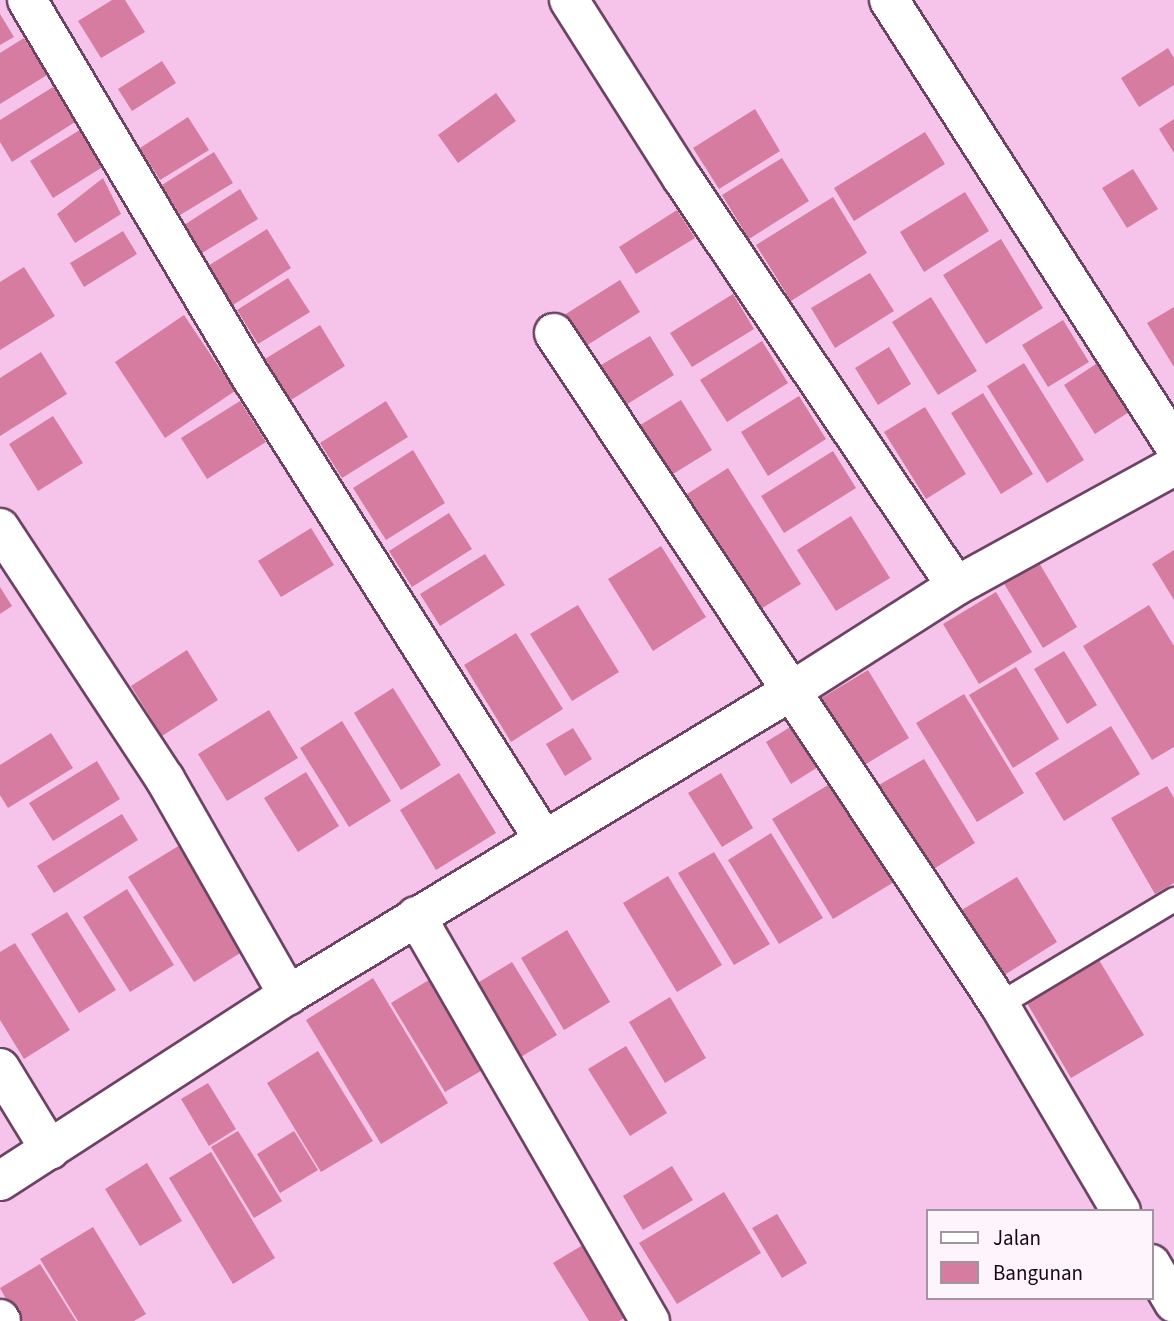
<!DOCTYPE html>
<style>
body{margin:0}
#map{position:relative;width:1174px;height:1321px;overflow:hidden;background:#f6c4ea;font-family:"Source Sans 3",sans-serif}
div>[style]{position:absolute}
.building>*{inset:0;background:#d57ca0}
.roads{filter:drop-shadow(2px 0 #6c4363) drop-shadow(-2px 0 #6c4363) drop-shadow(0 2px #6c4363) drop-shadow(0 -2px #6c4363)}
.service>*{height:23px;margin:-11.5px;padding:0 11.5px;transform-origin:11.5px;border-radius:11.5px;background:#fff}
.minor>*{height:38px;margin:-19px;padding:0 19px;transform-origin:19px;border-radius:19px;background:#fff}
.tertiary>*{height:38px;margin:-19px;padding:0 19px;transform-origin:19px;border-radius:19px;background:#fff}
span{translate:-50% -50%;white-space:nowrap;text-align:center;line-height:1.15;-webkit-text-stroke:5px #fef4fb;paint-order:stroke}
.legend{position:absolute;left:926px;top:1209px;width:228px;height:91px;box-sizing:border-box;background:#fef4fb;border:2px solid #a2959f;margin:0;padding:9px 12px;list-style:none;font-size:21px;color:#180714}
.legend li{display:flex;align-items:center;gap:14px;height:35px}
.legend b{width:35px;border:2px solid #a2959f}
</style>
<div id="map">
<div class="building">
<div style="clip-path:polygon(112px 0,125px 0,145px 32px,101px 58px,78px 21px)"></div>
<div style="clip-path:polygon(0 14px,14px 37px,0 45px)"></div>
<div style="clip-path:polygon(24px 38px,47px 75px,0 104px,0 53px)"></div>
<div style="clip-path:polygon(1168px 48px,1174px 58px,1174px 85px,1139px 107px,1121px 78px)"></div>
<div style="clip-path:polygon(162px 61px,176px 83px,132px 111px,118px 89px)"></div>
<div style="clip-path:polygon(53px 87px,75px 122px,12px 162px,0 142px,0 120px)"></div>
<div style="clip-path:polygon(496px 93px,516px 121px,458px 163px,438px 135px)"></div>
<div style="clip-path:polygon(755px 109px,780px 151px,719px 189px,693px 148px)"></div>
<div style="clip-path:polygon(188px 117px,209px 150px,160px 180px,140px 148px)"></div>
<div style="clip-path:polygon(1174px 119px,1174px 153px,1159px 129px)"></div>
<div style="clip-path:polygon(86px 126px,109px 163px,53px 198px,30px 161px)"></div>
<div style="clip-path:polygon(925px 132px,945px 164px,854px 221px,834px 188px)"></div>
<div style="clip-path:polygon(214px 152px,233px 183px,180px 215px,162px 185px)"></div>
<div style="clip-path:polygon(782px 158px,809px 201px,749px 239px,722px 195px)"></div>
<div style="clip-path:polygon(1133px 169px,1158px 209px,1127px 228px,1102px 188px)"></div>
<div style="clip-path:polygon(103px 178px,121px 214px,75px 243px,57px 214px)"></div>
<div style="clip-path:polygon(240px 189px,258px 219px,202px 253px,184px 225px)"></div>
<div style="clip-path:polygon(965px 192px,989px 231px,924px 272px,900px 232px)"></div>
<div style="clip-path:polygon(833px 197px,867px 253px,791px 301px,756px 245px)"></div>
<div style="clip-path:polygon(677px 210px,695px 238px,636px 274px,619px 247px)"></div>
<div style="clip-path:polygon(267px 229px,291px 268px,233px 305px,208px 266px)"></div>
<div style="clip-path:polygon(123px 231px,137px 254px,84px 287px,70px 263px)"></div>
<div style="clip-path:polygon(1001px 239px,1043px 308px,986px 344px,943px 275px)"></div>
<div style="clip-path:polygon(24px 267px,55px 316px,0 350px,0 282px)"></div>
<div style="clip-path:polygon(870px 273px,894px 311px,835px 348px,811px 308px)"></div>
<div style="clip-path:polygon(288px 278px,310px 312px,258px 344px,237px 310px)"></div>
<div style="clip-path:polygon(620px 280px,640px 312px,581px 349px,561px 317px)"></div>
<div style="clip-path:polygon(733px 294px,754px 329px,692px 367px,670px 333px)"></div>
<div style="clip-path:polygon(931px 297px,977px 371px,938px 395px,892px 322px)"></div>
<div style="clip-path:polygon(1174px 307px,1174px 367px,1147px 323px)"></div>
<div style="clip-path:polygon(184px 315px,235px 391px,165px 438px,115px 362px)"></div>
<div style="clip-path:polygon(1063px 320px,1089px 362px,1048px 387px,1022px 345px)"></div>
<div style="clip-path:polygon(320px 325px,345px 366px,291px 400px,265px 359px)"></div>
<div style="clip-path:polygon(650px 336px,674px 375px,621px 408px,596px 368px)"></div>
<div style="clip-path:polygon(762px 341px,788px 383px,727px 422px,700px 380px)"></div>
<div style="clip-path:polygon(889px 347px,911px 384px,878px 405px,855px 368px)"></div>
<div style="clip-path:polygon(41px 352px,67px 394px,0 436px,0 378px)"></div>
<div style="clip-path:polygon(1099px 362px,1129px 412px,1095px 434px,1064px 385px)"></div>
<div style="clip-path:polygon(1024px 363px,1084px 460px,1047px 483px,987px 386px)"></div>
<div style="clip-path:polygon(983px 393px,1033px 474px,1001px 494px,951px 413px)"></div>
<div style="clip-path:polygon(799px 396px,826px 439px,768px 476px,741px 432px)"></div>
<div style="clip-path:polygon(681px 400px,712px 450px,660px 482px,629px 432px)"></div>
<div style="clip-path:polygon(240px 401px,266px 442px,207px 479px,181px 438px)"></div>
<div style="clip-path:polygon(386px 401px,408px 437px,342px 478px,320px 443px)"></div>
<div style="clip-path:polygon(925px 407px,966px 474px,926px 499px,884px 432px)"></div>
<div style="clip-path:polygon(53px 416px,83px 463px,38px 491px,9px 444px)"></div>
<div style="clip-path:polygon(413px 450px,445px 503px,386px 540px,353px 488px)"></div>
<div style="clip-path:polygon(833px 451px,856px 488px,784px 533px,761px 496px)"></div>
<div style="clip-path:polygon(728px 468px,801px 584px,759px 610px,687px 494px)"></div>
<div style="clip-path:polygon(449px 513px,472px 549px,412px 587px,389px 551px)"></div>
<div style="clip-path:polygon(851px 516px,890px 578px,836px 611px,797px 550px)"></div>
<div style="clip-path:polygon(311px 528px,334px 565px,281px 597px,258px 561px)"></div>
<div style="clip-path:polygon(661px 546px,706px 617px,653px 651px,608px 579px)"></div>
<div style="clip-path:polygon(1174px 550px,1174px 600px,1152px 564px)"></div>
<div style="clip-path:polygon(485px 554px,505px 585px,440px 626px,420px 594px)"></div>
<div style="clip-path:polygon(1038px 561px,1077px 627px,1043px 648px,1003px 582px)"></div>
<div style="clip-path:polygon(0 587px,12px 606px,0 614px)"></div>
<div style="clip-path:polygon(996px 592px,1032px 652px,979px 684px,943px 624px)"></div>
<div style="clip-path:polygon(578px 605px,619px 672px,572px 701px,530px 634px)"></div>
<div style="clip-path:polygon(1149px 605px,1174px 646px,1174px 747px,1152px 760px,1083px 646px)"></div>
<div style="clip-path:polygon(516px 633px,563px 709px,511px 742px,464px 665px)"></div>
<div style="clip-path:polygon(187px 650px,218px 700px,162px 736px,131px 686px)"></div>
<div style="clip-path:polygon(1064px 651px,1097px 705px,1067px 724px,1034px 669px)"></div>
<div style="clip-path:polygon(1016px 667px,1059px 739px,1013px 768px,969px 695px)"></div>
<div style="clip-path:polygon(868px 670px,909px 738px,861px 767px,820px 699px)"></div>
<div style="clip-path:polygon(393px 688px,441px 765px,401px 790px,354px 713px)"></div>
<div style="clip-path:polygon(964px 694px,1024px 793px,977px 822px,916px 723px)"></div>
<div style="clip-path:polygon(269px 710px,298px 758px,227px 801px,198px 754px)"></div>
<div style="clip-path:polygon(808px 716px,834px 757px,791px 784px,766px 742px)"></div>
<div style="clip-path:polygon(342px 721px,391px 801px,349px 827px,300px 748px)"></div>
<div style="clip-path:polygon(1111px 726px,1140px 774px,1064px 821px,1035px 773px)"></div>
<div style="clip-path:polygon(573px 728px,592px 759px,565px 776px,546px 744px)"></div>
<div style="clip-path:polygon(51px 733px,73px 768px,8px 808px,0 795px,0 765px)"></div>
<div style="clip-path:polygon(924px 759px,975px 843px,924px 875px,872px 789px)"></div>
<div style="clip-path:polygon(97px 761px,120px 799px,53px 841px,29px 803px)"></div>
<div style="clip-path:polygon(306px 772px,339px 826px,298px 852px,264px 798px)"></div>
<div style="clip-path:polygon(459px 773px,496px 833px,436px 870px,400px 810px)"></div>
<div style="clip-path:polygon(721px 773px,753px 828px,722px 847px,688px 793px)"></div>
<div style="clip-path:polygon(833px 782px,894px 882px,833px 919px,772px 819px)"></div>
<div style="clip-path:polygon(1167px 786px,1174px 798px,1174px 883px,1155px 894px,1111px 818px)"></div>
<div style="clip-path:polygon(122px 814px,138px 840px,54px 893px,37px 866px)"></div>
<div style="clip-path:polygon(771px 833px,823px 918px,779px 944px,728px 860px)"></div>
<div style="clip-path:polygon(180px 845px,245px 950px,194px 982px,128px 877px)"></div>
<div style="clip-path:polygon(714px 852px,770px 944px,734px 965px,678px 873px)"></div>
<div style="clip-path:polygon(668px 876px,722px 965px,677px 992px,623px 903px)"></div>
<div style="clip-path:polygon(1017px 877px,1057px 942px,1001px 977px,960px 911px)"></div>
<div style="clip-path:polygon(127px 889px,174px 965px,130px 992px,83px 917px)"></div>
<div style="clip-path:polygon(67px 912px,116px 990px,79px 1013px,31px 934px)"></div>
<div style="clip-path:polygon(567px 930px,610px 1002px,564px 1030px,521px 958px)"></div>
<div style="clip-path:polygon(15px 943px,70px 1030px,24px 1059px,0 1020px,0 952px)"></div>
<div style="clip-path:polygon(1096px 955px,1144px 1035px,1071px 1078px,1024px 998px)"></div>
<div style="clip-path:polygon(512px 962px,557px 1035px,511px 1063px,466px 990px)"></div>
<div style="clip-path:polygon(437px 975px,491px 1065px,445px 1092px,391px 1003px)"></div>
<div style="clip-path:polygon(373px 978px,448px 1103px,381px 1144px,306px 1020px)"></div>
<div style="clip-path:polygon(670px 997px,706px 1058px,665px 1083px,629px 1022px)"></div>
<div style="clip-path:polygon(626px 1046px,667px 1113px,630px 1136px,588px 1069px)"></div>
<div style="clip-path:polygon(318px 1051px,373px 1141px,321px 1172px,267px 1083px)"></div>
<div style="clip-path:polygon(208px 1083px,236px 1129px,209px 1146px,181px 1099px)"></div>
<div style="clip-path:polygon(238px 1131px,282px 1201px,254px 1218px,211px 1147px)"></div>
<div style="clip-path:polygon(294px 1131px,318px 1170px,280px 1193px,257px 1154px)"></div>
<div style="clip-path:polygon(211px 1152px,275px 1258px,233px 1284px,169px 1178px)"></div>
<div style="clip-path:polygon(147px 1163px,182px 1221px,140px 1246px,105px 1189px)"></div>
<div style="clip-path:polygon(672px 1166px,693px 1200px,643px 1230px,623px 1196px)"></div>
<div style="clip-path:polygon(724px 1192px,761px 1253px,677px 1304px,639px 1243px)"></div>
<div style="clip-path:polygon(777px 1214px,807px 1263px,782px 1278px,752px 1228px)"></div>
<div style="clip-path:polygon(93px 1227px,146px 1314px,134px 1321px,78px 1321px,40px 1259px)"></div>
<div style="clip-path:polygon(596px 1237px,640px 1309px,619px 1321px,589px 1321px,553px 1263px)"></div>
<div style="clip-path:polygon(40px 1264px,76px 1321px,18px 1321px,0 1288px)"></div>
</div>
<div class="roads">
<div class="service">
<div style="left:999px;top:1004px;width:204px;rotate:-31deg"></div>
</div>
<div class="minor">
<div style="left:27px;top:0;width:442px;rotate:59.3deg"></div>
<div style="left:253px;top:380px;width:544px;rotate:57.68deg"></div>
<div style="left:569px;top:0;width:211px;rotate:57.6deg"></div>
<div style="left:682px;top:178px;width:491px;rotate:56.1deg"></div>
<div style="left:889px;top:0;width:528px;rotate:57.36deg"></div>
<div style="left:554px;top:333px;width:805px;rotate:56.45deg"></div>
<div style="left:999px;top:1004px;width:240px;rotate:59.5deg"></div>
<div style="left:0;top:528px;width:300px;rotate:56.7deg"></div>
<div style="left:165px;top:779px;width:249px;rotate:60.3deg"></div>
<div style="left:416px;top:916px;width:468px;rotate:60deg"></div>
<div style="left:0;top:1068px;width:96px;rotate:58.6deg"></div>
<div style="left:1151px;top:1264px;width:45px;rotate:59.5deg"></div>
<div style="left:0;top:1319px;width:2px;rotate:63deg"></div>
</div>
<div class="tertiary">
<div style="left:0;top:1181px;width:343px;rotate:-32.9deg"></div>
<div style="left:288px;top:995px;width:590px;rotate:-31.13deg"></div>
<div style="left:793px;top:690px;width:193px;rotate:-32.5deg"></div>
<div style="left:956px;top:586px;width:249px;rotate:-28.8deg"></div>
</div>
</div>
<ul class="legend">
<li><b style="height:9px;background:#fff"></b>Jalan</li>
<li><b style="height:19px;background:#d57ca0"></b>Bangunan</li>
</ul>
</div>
